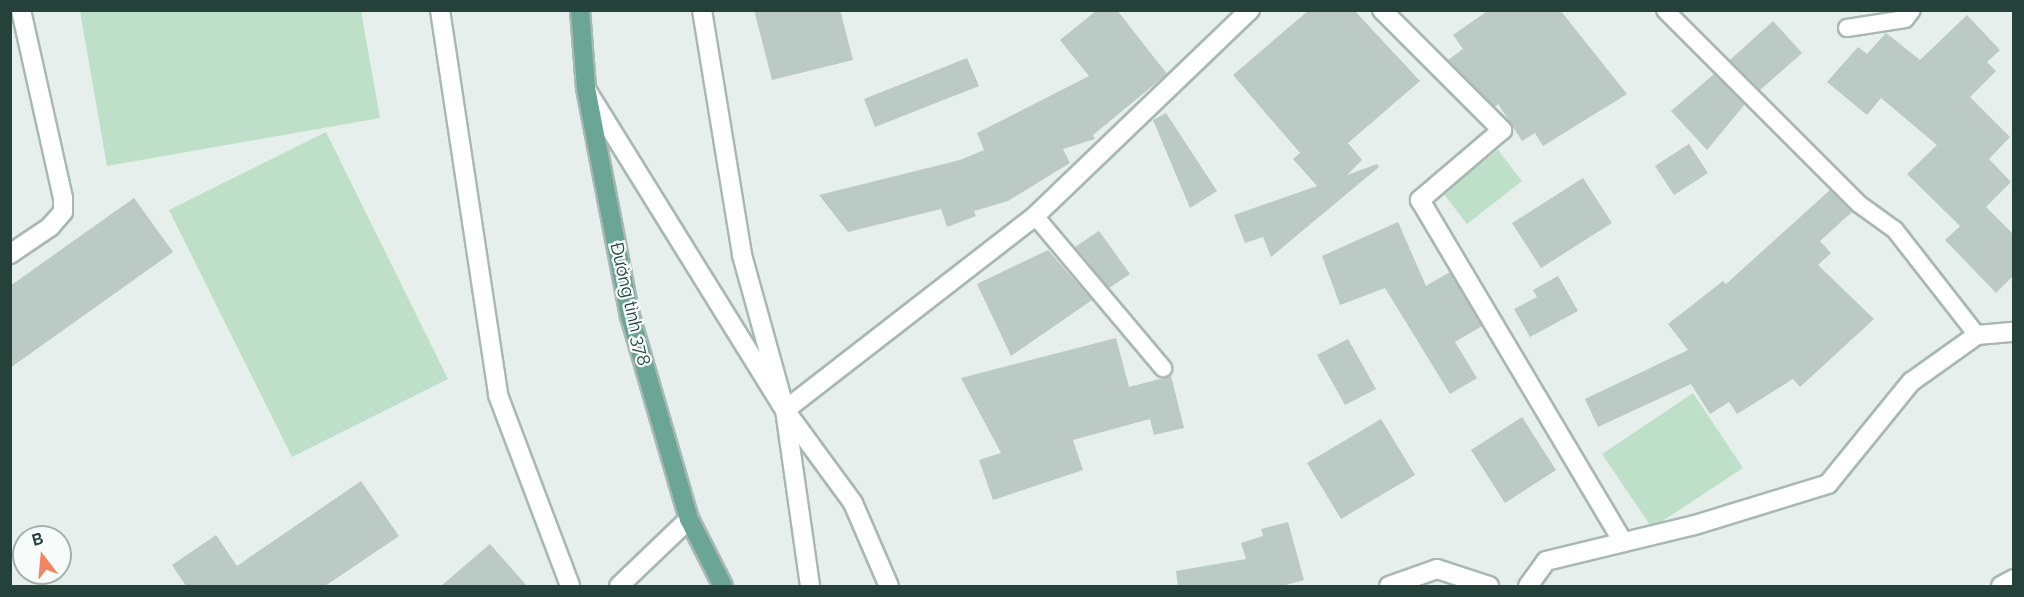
<!DOCTYPE html>
<meta charset="utf-8">
<style>
body{margin:0}
#map{position:relative;width:2024px;height:597px;overflow:hidden;background:#e6efeb;font-family:Raleway,sans-serif}
div>[style]{position:absolute}
.green>*{inset:0;background:#bfe0c8}
.building>*{inset:0;background:#bbcac4}
.roads{filter:drop-shadow(2px 0 #a8b8b2) drop-shadow(-2px 0 #a8b8b2) drop-shadow(0 2px #a8b8b2) drop-shadow(0 -2px #a8b8b2)}
.lane>*{height:16px;margin:-8px;padding:0 8px;transform-origin:8px;border-radius:8px;background:#fff}
.street>*{height:18px;margin:-9px;padding:0 9px;transform-origin:9px;border-radius:9px;background:#fff}
.secondary>*{height:18px;margin:-9px;padding:0 9px;transform-origin:9px;border-radius:9px;background:#fff}
.primary>*{height:18px;margin:-9px;padding:0 9px;transform-origin:9px;border-radius:9px;background:#6aa596}
span{translate:-50% -50%;white-space:nowrap;text-align:center;line-height:1.15;-webkit-text-stroke:4.5px #f7fbf9;paint-order:stroke}
.street-label{font-size:18px;color:#24423a}
.frame{position:absolute;inset:0;border:12px solid #24423a;pointer-events:none}
.north{position:absolute;left:12px;top:525px;width:60px;height:60px;box-sizing:border-box;background:#f7fbf9;border:2px solid #a3b1ad;border-radius:50%;rotate:344deg;font-size:16px;font-weight:700;line-height:24px;text-align:center;color:#24423a}
.north::after{content:'';display:block;margin:auto;width:21px;height:27px;background:#f4845f;clip-path:polygon(50% 0,100% 100%,50% 72%,0 100%)}
</style>
<div id="map">
<div class="green">
<div style="clip-path:polygon(80px 11px,361px 11px,380px 118px,107px 166px)"></div>
<div style="clip-path:polygon(326px 132px,448px 379px,292px 457px,169px 210px)"></div>
<div style="clip-path:polygon(1498px 150px,1522px 181px,1467px 224px,1443px 193px)"></div>
<div style="clip-path:polygon(1693px 393px,1743px 468px,1652px 528px,1602px 454px)"></div>
</div>
<div class="building">
<div style="clip-path:polygon(754px 10px,840px 10px,853px 60px,772px 80px)"></div>
<div style="clip-path:polygon(1097px 10px,1117px 10px,1167px 74px,1093px 135px,1095px 139px,1063px 149px,1070px 163px,1008px 201px,974px 211px,976px 216px,947px 227px,941px 209px,848px 232px,819px 195px,960px 160px,984px 150px,977px 133px,1089px 76px,1060px 40px)"></div>
<div style="clip-path:polygon(1309px 10px,1354px 10px,1420px 81px,1348px 143px,1362px 160px,1347px 175px,1377px 164px,1379px 167px,1271px 257px,1263px 237px,1245px 243px,1234px 215px,1317px 186px,1293px 159px,1300px 153px,1233px 75px)"></div>
<div style="clip-path:polygon(1489px 10px,1560px 10px,1627px 94px,1543px 146px,1535px 133px,1522px 141px,1498px 104px,1495px 107px,1448px 60px,1463px 49px,1453px 35px)"></div>
<div style="clip-path:polygon(1967px 15px,2000px 50px,1987px 62px,1996px 71px,1970px 97px,2010px 137px,1989px 159px,2011px 182px,1986px 207px,2013px 234px,2013px 276px,1996px 293px,1945px 240px,1960px 226px,1907px 174px,1937px 145px,1881px 98px,1867px 115px,1827px 82px,1858px 47px,1867px 54px,1886px 33px,1920px 60px)"></div>
<div style="clip-path:polygon(1773px 21px,1802px 53px,1760px 90px,1730px 60px)"></div>
<div style="clip-path:polygon(967px 58px,979px 86px,875px 127px,864px 99px)"></div>
<div style="clip-path:polygon(1714px 74px,1745px 104px,1707px 150px,1671px 111px)"></div>
<div style="clip-path:polygon(1166px 113px,1217px 191px,1190px 208px,1153px 120px)"></div>
<div style="clip-path:polygon(1689px 144px,1708px 173px,1674px 195px,1655px 166px)"></div>
<div style="clip-path:polygon(1583px 178px,1612px 223px,1541px 268px,1512px 223px)"></div>
<div style="clip-path:polygon(1830px 190px,1852px 212px,1820px 241px,1831px 253px,1818px 265px,1874px 319px,1800px 387px,1793px 379px,1737px 414px,1729px 402px,1710px 414px,1691px 384px,1598px 427px,1585px 399px,1688px 350px,1668px 324px,1723px 281px,1726px 284px)"></div>
<div style="clip-path:polygon(134px 198px,173px 252px,10px 368px,10px 286px)"></div>
<div style="clip-path:polygon(1398px 222px,1426px 286px,1450px 272px,1482px 326px,1455px 342px,1477px 378px,1450px 394px,1385px 288px,1340px 305px,1322px 256px)"></div>
<div style="clip-path:polygon(1099px 231px,1130px 274px,1109px 288px,1075px 247px)"></div>
<div style="clip-path:polygon(1048px 250px,1092px 300px,1011px 356px,977px 284px)"></div>
<div style="clip-path:polygon(1558px 276px,1578px 311px,1530px 337px,1514px 309px,1537px 297px,1533px 290px)"></div>
<div style="clip-path:polygon(1116px 338px,1129px 387px,1171px 376px,1184px 428px,1154px 435px,1150px 419px,1073px 440px,1083px 470px,993px 500px,979px 460px,1001px 453px,961px 378px)"></div>
<div style="clip-path:polygon(1348px 339px,1376px 389px,1345px 405px,1317px 355px)"></div>
<div style="clip-path:polygon(1522px 417px,1556px 470px,1505px 503px,1471px 450px)"></div>
<div style="clip-path:polygon(1381px 419px,1415px 475px,1341px 519px,1307px 463px)"></div>
<div style="clip-path:polygon(361px 481px,399px 536px,325px 586px,186px 586px,172px 565px,216px 535px,237px 566px)"></div>
<div style="clip-path:polygon(1288px 522px,1304px 580px,1282px 586px,1178px 586px,1176px 571px,1246px 559px,1241px 543px,1263px 536px,1261px 529px)"></div>
<div style="clip-path:polygon(490px 544px,527px 586px,441px 586px)"></div>
</div>
<div class="roads">
<div class="lane">
<div style="left:1665px;top:10px;width:274px;rotate:45deg"></div>
<div style="left:1859px;top:204px;width:44px;rotate:35.8deg"></div>
<div style="left:1895px;top:230px;width:133px;rotate:52deg"></div>
<div style="left:1847px;top:28px;width:59px;rotate:-8.8deg"></div>
<div style="left:1905px;top:19px;width:11px;rotate:-52deg"></div>
<div style="left:1035px;top:216px;width:199px;rotate:49.9deg"></div>
</div>
<div class="street">
<div style="left:440px;top:10px;width:389px;rotate:81.4deg"></div>
<div style="left:498px;top:395px;width:204px;rotate:69.3deg"></div>
<div style="left:702px;top:10px;width:248px;rotate:80.7deg"></div>
<div style="left:742px;top:255px;width:161px;rotate:74.5deg"></div>
<div style="left:785px;top:410px;width:115px;rotate:53.8deg"></div>
<div style="left:853px;top:503px;width:90px;rotate:66.6deg"></div>
<div style="left:1382px;top:10px;width:170px;rotate:45deg"></div>
<div style="left:1502px;top:130px;width:108px;rotate:139.5deg"></div>
<div style="left:1420px;top:200px;width:398px;rotate:59.3deg"></div>
<div style="left:10px;top:254px;width:48px;rotate:-34deg"></div>
<div style="left:50px;top:227px;width:20px;rotate:-49deg"></div>
<div style="left:63px;top:212px;width:14px;rotate:-90deg"></div>
<div style="left:63px;top:198px;width:193px;rotate:-102.6deg"></div>
<div style="left:785px;top:410px;width:316px;rotate:-37.8deg"></div>
<div style="left:1035px;top:216px;width:298px;rotate:-43.8deg"></div>
<div style="left:619px;top:586px;width:97px;rotate:-43.7deg"></div>
<div style="left:1389px;top:586px;width:51px;rotate:-19.5deg"></div>
<div style="left:1437px;top:569px;width:55px;rotate:18.1deg"></div>
<div style="left:1528px;top:586px;width:31px;rotate:-54deg"></div>
<div style="left:1546px;top:561px;width:153px;rotate:-13.6deg"></div>
<div style="left:1695px;top:525px;width:139px;rotate:-17.1deg"></div>
<div style="left:1828px;top:484px;width:132px;rotate:-50.9deg"></div>
<div style="left:1911px;top:382px;width:81px;rotate:-35.5deg"></div>
<div style="left:1977px;top:335px;width:37px;rotate:-5deg"></div>
<div style="left:2001px;top:586px;width:15px;rotate:-28deg"></div>
</div>
<div class="secondary">
<div style="left:587px;top:91px;width:375px;rotate:58.2deg"></div>
<div style="left:785px;top:410px;width:178px;rotate:81.9deg"></div>
</div>
<div class="primary">
<div style="left:580px;top:10px;width:78px;rotate:85.6deg"></div>
<div style="left:586px;top:88px;width:232px;rotate:79.1deg"></div>
<div style="left:630px;top:316px;width:211px;rotate:73.8deg"></div>
<div style="left:689px;top:519px;width:75px;rotate:63.1deg"></div>
</div>
</div>
<div class="street-label">
<span style="left:630px;top:304px;rotate:77deg">Đường tỉnh 378</span>
</div>
<div class="frame"></div>
<div class="north">B</div>
</div>
